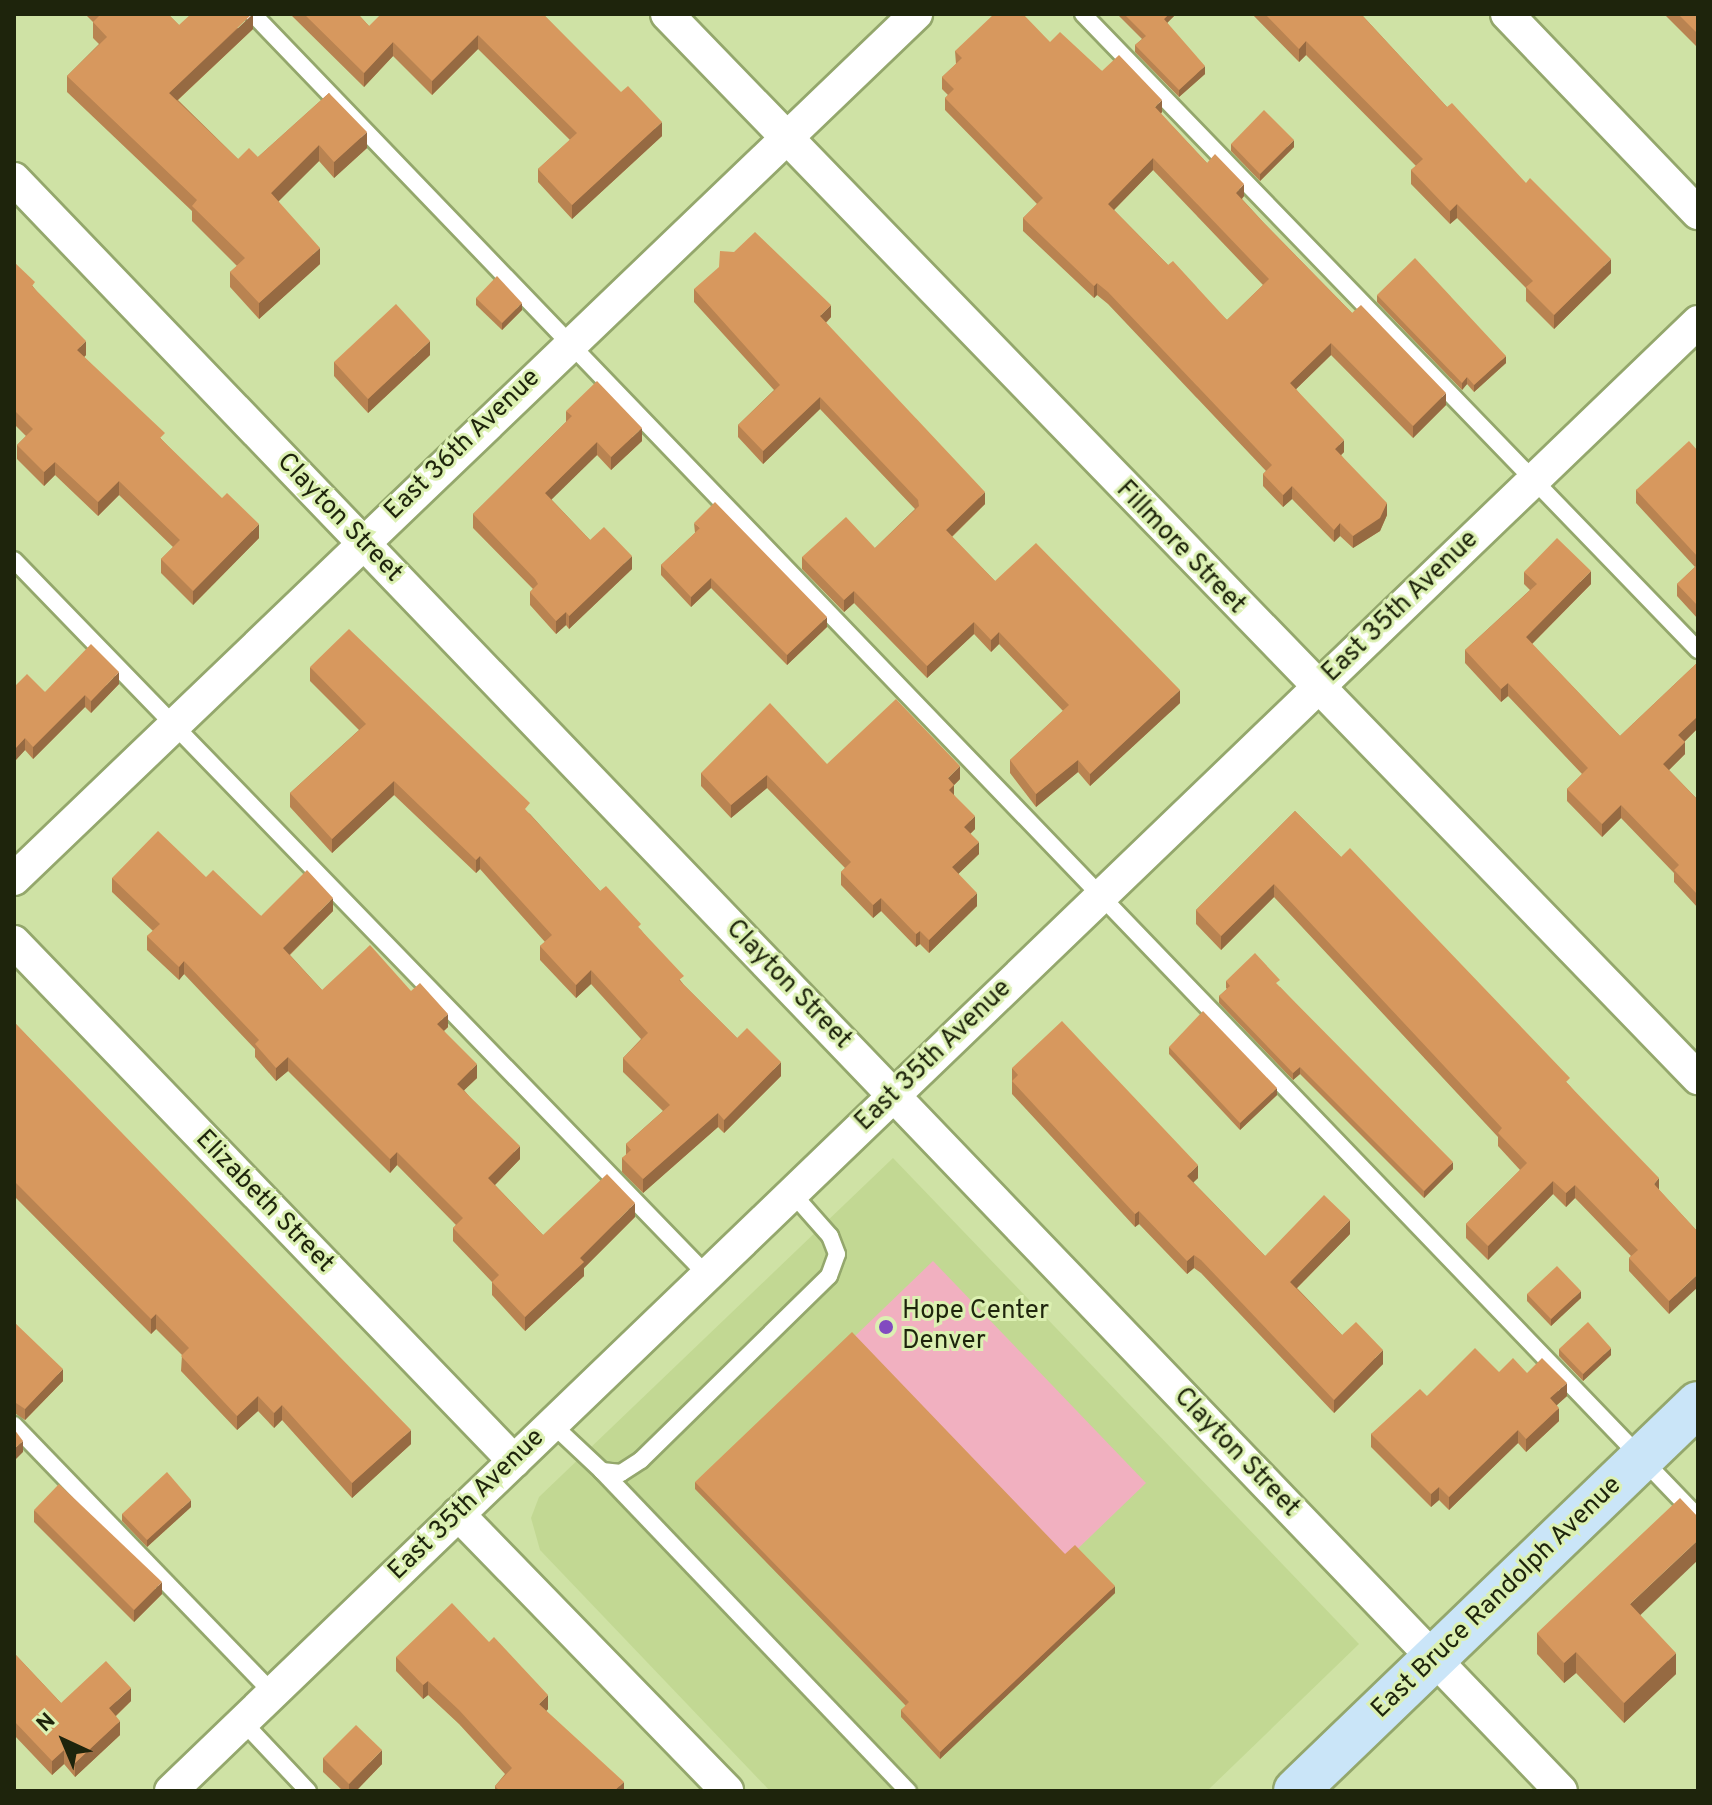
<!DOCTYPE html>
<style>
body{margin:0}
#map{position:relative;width:1712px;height:1805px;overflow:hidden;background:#cfe2a5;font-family:Overpass,sans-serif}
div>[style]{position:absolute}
.built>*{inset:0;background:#c2d893}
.green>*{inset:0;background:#f1b0c0}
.roads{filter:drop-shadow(2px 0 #94a76c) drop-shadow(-2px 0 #94a76c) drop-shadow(0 2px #94a76c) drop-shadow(0 -2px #94a76c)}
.lane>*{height:16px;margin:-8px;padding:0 8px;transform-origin:8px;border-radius:8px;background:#fff}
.street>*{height:32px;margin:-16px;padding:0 16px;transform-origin:16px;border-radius:16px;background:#fff}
.secondary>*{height:44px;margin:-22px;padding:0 22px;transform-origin:22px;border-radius:22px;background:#cae5f8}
.wall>*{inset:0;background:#b98351}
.shaded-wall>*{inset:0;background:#966a42}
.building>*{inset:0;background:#d7985e}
.dots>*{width:22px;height:22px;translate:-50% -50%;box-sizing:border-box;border:4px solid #dcf0b2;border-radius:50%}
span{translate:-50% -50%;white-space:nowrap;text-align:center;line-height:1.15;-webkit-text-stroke:6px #dcf0b2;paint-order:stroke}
.street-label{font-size:26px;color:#1e240c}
.poi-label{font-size:26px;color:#1e240c}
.left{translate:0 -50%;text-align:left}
.frame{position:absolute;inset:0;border:16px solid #1e240c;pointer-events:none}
.north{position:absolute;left:24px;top:1701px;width:80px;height:80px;-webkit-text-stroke:6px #dcf0b2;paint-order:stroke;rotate:316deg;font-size:22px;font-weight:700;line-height:32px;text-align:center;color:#1e240c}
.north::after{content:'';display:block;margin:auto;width:28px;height:36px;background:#1e240c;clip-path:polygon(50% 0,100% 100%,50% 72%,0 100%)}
</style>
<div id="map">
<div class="built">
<div style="clip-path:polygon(893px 1158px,1359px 1644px,1207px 1791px,770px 1791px,540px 1550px,531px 1518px,539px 1497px)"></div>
</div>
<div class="green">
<div style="clip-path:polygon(933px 1261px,1146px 1483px,1065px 1561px,852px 1339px)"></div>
</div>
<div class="roads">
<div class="lane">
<div style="left:253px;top:14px;width:2085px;rotate:46.13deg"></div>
<div style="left:1083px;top:14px;width:885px;rotate:45.96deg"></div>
<div style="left:14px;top:560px;width:996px;rotate:45.9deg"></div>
<div style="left:552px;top:1424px;width:69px;rotate:43.2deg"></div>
<div style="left:602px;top:1471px;width:19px;rotate:6deg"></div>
<div style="left:621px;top:1473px;width:24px;rotate:-33deg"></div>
<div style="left:641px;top:1460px;width:263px;rotate:-44.4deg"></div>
<div style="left:829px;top:1276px;width:23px;rotate:-70deg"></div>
<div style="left:837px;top:1254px;width:19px;rotate:-111deg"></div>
<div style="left:830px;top:1236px;width:57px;rotate:-131.5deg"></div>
<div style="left:14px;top:1425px;width:373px;rotate:46deg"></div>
<div style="left:602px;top:1471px;width:443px;rotate:46.3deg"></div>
<div style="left:243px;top:1722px;width:95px;rotate:46.7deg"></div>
</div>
<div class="street">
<div style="left:667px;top:14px;width:1482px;rotate:45.9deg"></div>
<div style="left:1507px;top:14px;width:276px;rotate:46.2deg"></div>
<div style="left:14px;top:179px;width:2234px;rotate:46.18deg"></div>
<div style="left:14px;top:879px;width:1250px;rotate:-43.8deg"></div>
<div style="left:14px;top:942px;width:721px;rotate:46.07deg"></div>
<div style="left:458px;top:1514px;width:386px;rotate:45.8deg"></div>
<div style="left:171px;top:1791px;width:2119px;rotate:-43.89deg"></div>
</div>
<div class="secondary">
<div style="left:1296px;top:1791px;width:558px;rotate:-43.91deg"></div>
</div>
</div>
<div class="wall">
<div style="clip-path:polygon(85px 14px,168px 14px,179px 25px,253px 29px,178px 100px,238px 159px,258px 157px,329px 93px,367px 148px,334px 178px,319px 161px,278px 201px,320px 264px,259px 319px,230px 287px,230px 272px,237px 266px,192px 221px,192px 211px,67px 92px,67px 76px,99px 44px,93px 38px,93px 22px)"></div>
<div style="clip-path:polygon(290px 14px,358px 14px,369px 26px,543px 14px,662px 136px,572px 219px,538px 182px,538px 169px,570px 140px,478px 49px,432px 95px,393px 56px,364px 87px)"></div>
<div style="clip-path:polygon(1119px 14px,1176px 14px,1167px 23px,1205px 74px,1179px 97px,1135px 52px,1135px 45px,1142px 39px,1119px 16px)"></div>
<div style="clip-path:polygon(1252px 14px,1361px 14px,1447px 107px,1611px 273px,1554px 329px,1526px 301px,1526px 288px,1457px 218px,1450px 224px,1411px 184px,1411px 170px,1416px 166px,1306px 55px,1299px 62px)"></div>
<div style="clip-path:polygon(1664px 14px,1698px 14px,1698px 48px)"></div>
<div style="clip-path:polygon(evenodd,1050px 42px,1102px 71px,1162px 112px,1161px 114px,1207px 163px,1244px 196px,1242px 199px,1263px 222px,1352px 313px,1446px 405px,1413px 438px,1331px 355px,1296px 389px,1344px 452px,1341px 455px,1387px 515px,1380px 531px,1353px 548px,1340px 536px,1334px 542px,1292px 499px,1283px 507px,1263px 486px,1263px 474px,1266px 471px,1108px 304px,1097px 295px,1094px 298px,1023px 231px,1023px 218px,1037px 204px,945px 110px,945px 98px,948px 95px,942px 89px,942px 77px,956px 64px,955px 51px,1050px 42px,1153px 170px,1263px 285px,1227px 320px,1168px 265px,1114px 210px,1153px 170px)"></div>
<div style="clip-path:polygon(1231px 144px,1294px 147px,1260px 181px,1231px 151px)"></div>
<div style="clip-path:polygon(14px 262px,86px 355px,84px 357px,165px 443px,259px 538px,193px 605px,161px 573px,161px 559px,173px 547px,119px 495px,98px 516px,55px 475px,44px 486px,17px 459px,17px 445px,26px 436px,14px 424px)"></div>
<div style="clip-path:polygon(694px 289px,831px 317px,826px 323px,985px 504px,952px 537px,995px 581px,1180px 703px,1090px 786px,1078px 772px,1036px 807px,1010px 773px,1010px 760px,1063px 711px,999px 644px,991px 652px,974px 634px,927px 678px,854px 603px,844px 612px,802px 569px,802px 557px,875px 548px,915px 509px,820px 409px,763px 464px,738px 437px,738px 425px,774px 390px,694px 302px)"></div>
<div style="clip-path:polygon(1377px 295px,1506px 363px,1474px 392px,1467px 384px,1462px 390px,1377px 302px)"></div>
<div style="clip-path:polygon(476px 298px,522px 310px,502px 330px,476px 305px)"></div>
<div style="clip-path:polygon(430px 355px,368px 413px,334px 376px,334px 362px)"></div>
<div style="clip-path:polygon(566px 411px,642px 441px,611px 470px,597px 455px,551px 499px,590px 540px,632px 569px,569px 629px,566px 625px,556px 634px,530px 605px,530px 592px,533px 589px,473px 528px,473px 514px,566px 422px)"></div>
<div style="clip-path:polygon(1698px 451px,1698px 619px,1677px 596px,1677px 584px,1695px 567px,1636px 503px,1636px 490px)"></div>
<div style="clip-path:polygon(694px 523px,827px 627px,787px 665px,711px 588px,691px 607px,661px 575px,661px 565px,695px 533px)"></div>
<div style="clip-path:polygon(1524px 572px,1591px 584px,1532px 644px,1620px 736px,1698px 662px,1698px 728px,1685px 741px,1685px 754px,1669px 770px,1698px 800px,1698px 908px,1674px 882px,1674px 873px,1621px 818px,1602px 837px,1567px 801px,1567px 789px,1582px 774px,1508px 696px,1501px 702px,1465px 663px,1465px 650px,1530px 590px,1524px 584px)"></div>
<div style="clip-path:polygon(310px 667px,530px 814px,600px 891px,641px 930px,684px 985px,737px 1038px,781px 1076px,724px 1133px,718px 1127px,643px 1193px,622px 1172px,622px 1158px,626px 1155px,626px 1144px,663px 1111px,623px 1072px,623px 1058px,641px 1039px,591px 984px,576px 998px,540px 960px,540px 946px,545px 942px,480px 869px,476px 873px,394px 795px,332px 853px,290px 807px,290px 793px,359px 730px,310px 681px)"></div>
<div style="clip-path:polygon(119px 684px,91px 713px,85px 707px,33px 759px,25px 750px,14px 762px,14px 687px,45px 692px)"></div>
<div style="clip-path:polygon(827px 764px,960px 779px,954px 785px,954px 795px,975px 829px,970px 834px,979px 854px,958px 874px,977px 906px,929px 953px,920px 944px,916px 947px,881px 911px,873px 918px,841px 885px,841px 872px,845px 868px,767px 788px,731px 818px,701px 786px,701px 773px)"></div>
<div style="clip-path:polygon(1295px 811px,1570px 1086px,1659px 1190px,1698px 1232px,1669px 1314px,1629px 1271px,1629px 1258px,1631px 1256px,1575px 1198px,1566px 1207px,1553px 1194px,1488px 1260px,1466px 1238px,1466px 1224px,1520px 1170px,1498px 1146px,1498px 1137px,1274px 897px,1221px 950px,1196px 924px,1196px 910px)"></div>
<div style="clip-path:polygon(206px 877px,261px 916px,333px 911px,290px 955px,322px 990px,411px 991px,448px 1027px,444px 1031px,477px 1078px,464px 1090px,520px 1159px,495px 1185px,543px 1235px,635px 1217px,584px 1268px,584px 1276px,525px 1331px,492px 1295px,492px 1282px,453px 1241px,453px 1228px,456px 1225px,397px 1165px,390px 1173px,288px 1071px,276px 1081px,255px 1057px,255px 1049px,184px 974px,179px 980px,147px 950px,147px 936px,153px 931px,112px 892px,112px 878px)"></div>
<div style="clip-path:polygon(1226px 981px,1280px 987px,1453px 1169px,1424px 1198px,1300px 1074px,1293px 1080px,1219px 1003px,1219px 996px,1227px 989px,1226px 988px)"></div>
<div style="clip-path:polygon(14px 1022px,411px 1444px,352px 1498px,282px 1420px,274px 1428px,258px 1411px,237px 1430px,181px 1371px,182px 1355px,156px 1329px,151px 1334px,14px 1196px)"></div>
<div style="clip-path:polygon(1169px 1047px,1277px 1095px,1240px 1130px,1169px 1054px)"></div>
<div style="clip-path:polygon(1012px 1068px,1198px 1178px,1193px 1182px,1265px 1256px,1350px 1234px,1297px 1288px,1342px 1335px,1383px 1364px,1334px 1413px,1201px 1273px,1194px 1268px,1187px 1274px,1139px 1224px,1135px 1227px,1012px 1094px)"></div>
<div style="clip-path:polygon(1527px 1294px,1581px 1298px,1551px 1326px,1527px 1301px)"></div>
<div style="clip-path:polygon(14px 1322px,63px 1381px,25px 1420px,16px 1414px,14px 1415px)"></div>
<div style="clip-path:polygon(1559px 1349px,1611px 1355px,1583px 1381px,1559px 1356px)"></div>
<div style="clip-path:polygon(1499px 1372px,1527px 1373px,1567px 1396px,1557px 1405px,1559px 1421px,1526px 1452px,1518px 1443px,1449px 1510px,1439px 1500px,1431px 1507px,1371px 1447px,1371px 1434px,1427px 1396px)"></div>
<div style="clip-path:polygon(695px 1482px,1065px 1554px,1115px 1593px,940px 1759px,901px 1717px,901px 1710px,906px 1706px,695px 1489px)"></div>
<div style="clip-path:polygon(191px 1507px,147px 1547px,122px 1521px,122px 1514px)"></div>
<div style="clip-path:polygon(34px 1510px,162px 1594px,134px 1622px,34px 1522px)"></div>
<div style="clip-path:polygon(1640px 1615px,1676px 1674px,1624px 1723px,1576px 1673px,1564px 1683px,1537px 1654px,1537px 1633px)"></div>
<div style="clip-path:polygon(14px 1653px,61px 1703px,131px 1701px,116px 1716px,120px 1735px,75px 1777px,64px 1764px,52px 1775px,14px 1735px)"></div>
<div style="clip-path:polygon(396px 1657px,548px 1709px,546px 1711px,624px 1791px,495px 1791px,495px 1786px,505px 1774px,459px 1724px,428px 1695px,423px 1699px,396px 1671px)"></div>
<div style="clip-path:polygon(323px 1758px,382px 1764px,356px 1791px,343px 1791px,323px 1772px)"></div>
</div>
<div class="shaded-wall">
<div style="clip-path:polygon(253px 14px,253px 29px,169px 108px,169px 93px)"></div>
<div style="clip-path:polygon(1169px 14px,1176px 14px,1164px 26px,1164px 19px)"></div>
<div style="clip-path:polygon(478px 35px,478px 49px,432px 95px,432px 81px)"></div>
<div style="clip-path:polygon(1306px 41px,1306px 55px,1299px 62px,1299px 49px)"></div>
<div style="clip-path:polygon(393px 42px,393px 56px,364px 87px,364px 73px)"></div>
<div style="clip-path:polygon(1205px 66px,1205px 74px,1179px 97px,1179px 90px)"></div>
<div style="clip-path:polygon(1162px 100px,1162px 112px,1155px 119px,1155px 107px)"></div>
<div style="clip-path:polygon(662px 122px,662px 136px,572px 219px,572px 205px)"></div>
<div style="clip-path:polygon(367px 132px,367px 148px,334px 178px,334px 162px)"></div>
<div style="clip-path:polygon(1294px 140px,1294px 147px,1260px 181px,1260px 174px)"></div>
<div style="clip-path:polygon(319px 145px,319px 161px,271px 209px,271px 193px)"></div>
<div style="clip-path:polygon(1153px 158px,1153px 170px,1108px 216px,1108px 204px)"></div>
<div style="clip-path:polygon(1244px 184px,1244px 196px,1236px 205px,1236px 193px)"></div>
<div style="clip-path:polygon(1457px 204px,1457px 218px,1450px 224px,1450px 211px)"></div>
<div style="clip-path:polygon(320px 248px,320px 264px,259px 319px,259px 303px)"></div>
<div style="clip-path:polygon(1611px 259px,1611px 273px,1554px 329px,1554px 315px)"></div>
<div style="clip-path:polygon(1097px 283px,1097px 295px,1094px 298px,1094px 286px)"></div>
<div style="clip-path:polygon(522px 303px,522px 310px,502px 330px,502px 323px)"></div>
<div style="clip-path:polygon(831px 305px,831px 317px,820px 328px,820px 316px)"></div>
<div style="clip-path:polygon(86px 341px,86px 355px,77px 364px,77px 350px)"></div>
<div style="clip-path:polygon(430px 341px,430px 355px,368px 413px,368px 399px)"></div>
<div style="clip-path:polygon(1331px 343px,1331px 355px,1290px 395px,1290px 383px)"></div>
<div style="clip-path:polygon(1506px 356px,1506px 363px,1474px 392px,1474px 385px)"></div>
<div style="clip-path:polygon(1467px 377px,1467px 384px,1462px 390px,1462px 383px)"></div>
<div style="clip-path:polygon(1446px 393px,1446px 405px,1413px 438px,1413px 426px)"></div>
<div style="clip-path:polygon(820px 397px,820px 409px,763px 464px,763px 451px)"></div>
<div style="clip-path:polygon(642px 428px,642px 441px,611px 470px,611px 457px)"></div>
<div style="clip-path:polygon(1344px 440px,1344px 452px,1335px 461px,1335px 449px)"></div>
<div style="clip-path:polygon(597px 442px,597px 455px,545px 506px,545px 493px)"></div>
<div style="clip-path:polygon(55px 462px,55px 475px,44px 486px,44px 472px)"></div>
<div style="clip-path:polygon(119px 481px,119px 495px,98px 516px,98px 502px)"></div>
<div style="clip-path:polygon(1292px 486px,1292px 499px,1283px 507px,1283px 495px)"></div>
<div style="clip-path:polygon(985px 492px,985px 504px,946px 542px,946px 530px)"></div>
<div style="clip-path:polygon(1387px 503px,1387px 515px,1380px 531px,1353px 548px,1353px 536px)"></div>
<div style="clip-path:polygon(1340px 523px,1340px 536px,1334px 542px,1334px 530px)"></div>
<div style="clip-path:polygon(259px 524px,259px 538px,193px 605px,193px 591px)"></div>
<div style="clip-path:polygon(632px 556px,632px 569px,569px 629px,569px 616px)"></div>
<div style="clip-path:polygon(1591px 571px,1591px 584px,1526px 650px,1526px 637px)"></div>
<div style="clip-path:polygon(711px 578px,711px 588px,691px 607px,691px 597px)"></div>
<div style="clip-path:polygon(854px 591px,854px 603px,844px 612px,844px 600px)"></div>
<div style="clip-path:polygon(566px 612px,566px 625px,556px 634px,556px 621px)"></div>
<div style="clip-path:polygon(827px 617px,827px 627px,787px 665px,787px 655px)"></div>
<div style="clip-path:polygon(974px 622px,974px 634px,927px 678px,927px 666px)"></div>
<div style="clip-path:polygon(999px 632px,999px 644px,991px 652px,991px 640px)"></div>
<div style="clip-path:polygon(119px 672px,119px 684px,91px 713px,91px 701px)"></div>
<div style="clip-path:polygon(1508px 683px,1508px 696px,1501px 702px,1501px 689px)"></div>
<div style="clip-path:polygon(1180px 690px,1180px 703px,1090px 786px,1090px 774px)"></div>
<div style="clip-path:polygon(85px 695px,85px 707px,33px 759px,33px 747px)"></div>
<div style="clip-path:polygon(1698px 716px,1698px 728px,1678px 748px,1678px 735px)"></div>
<div style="clip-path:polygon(25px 738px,25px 750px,14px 762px,14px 750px)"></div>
<div style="clip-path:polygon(1685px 742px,1685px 754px,1663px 776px,1663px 764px)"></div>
<div style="clip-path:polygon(1078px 760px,1078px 772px,1036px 807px,1036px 794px)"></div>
<div style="clip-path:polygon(960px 766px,960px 779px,954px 785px,954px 797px,949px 803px,948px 778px)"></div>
<div style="clip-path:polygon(767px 775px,767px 788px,731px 818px,731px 805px)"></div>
<div style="clip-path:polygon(394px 781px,394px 795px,332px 853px,332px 839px)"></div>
<div style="clip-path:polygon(1621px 805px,1621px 818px,1602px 837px,1602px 824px)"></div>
<div style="clip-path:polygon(975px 816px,975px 829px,964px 840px,964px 827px)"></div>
<div style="clip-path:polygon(979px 842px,979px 854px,952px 880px,952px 867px)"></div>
<div style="clip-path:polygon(480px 856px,480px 869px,476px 873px,476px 860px)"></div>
<div style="clip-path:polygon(1274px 884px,1274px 897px,1221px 950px,1221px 936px)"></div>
<div style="clip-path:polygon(977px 893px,977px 906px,929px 953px,929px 940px)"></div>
<div style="clip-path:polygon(333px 898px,333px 911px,283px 961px,283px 948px)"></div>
<div style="clip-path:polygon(881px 898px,881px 911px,873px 918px,873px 905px)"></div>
<div style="clip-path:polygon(920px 931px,920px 944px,916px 947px,916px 934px)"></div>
<div style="clip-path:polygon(184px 961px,184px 974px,179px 980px,179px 967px)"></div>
<div style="clip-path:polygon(591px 970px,591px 984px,576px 998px,576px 985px)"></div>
<div style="clip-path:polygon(448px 1014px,448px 1027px,437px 1037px,437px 1024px)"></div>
<div style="clip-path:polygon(288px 1057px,288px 1071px,276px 1081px,276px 1068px)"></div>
<div style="clip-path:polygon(781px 1062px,781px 1076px,724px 1133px,724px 1120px)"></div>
<div style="clip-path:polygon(477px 1064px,477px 1078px,457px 1097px,457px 1084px)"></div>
<div style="clip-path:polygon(1300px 1067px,1300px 1074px,1293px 1080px,1293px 1073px)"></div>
<div style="clip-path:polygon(1277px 1088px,1277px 1095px,1240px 1130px,1240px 1123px)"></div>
<div style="clip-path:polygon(718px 1113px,718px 1127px,643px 1193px,643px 1179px)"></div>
<div style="clip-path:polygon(520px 1146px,520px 1159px,488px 1192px,488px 1178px)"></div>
<div style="clip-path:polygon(397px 1152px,397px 1165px,390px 1173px,390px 1159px)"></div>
<div style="clip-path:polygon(1453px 1162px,1453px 1169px,1424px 1198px,1424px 1191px)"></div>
<div style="clip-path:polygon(1198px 1165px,1198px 1178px,1187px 1189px,1187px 1176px)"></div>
<div style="clip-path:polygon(1659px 1178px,1659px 1192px,1654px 1184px)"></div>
<div style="clip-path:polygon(1553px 1181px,1553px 1194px,1488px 1260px,1488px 1246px)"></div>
<div style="clip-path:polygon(1575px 1185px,1575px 1198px,1566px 1207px,1566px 1193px)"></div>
<div style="clip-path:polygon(635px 1203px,635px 1217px,584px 1268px,584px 1276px,525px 1331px,525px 1317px,580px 1258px)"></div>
<div style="clip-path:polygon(1139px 1211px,1139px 1224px,1135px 1227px,1135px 1214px)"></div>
<div style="clip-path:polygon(1350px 1220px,1350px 1234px,1290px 1295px,1290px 1282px)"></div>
<div style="clip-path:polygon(1194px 1255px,1194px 1268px,1187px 1274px,1187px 1261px)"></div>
<div style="clip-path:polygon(1698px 1274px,1698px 1287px,1669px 1314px,1669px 1301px)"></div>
<div style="clip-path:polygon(1581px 1291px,1581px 1298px,1551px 1326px,1551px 1319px)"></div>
<div style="clip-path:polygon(156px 1314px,156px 1329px,151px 1334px,151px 1319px)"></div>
<div style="clip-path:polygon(1611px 1348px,1611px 1355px,1583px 1381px,1583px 1374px)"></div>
<div style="clip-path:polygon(1383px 1350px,1383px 1364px,1334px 1413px,1334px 1400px)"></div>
<div style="clip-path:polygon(63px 1369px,63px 1381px,25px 1420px,25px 1409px)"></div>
<div style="clip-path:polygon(1567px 1383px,1567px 1396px,1550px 1411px,1550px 1398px)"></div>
<div style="clip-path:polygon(258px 1396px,258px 1411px,237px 1430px,237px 1416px)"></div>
<div style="clip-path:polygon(14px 1403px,16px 1403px,16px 1414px,14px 1415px)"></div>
<div style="clip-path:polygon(282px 1405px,282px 1420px,274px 1428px,274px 1413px)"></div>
<div style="clip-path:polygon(1559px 1408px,1559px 1421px,1526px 1452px,1526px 1439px)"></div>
<div style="clip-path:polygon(411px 1430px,411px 1444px,352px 1498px,352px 1483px)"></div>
<div style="clip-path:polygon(1518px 1430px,1518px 1443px,1449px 1510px,1449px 1497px)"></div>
<div style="clip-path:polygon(23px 1441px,23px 1452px,14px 1461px,14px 1449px)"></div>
<div style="clip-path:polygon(1439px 1487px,1439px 1500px,1431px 1507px,1431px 1494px)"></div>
<div style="clip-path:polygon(191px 1500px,191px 1507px,147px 1547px,147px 1540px)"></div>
<div style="clip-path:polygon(1698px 1540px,1698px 1560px,1630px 1625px,1630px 1604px)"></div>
<div style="clip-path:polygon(162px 1582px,162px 1594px,134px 1622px,134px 1610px)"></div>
<div style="clip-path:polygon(1115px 1586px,1115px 1593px,940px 1759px,940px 1752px)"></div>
<div style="clip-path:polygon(1576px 1652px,1576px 1673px,1564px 1683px,1564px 1663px)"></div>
<div style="clip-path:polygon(1676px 1653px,1676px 1674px,1624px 1723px,1624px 1703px)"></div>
<div style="clip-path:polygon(428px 1681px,428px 1695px,423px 1699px,423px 1685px)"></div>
<div style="clip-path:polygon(131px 1688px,131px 1701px,109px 1722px,109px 1708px)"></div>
<div style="clip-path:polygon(548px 1695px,548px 1709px,539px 1718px,539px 1704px)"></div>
<div style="clip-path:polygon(120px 1721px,120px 1735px,75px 1777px,75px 1763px)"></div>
<div style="clip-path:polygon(64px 1750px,64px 1764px,52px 1775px,52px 1761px)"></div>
<div style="clip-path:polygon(382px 1750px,382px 1764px,356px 1791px,349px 1791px,349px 1784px)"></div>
<div style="clip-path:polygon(624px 1782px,624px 1791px,614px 1791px)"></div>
</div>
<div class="building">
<div style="clip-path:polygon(99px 14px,168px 14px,179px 25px,191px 14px,252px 14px,169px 93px,238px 159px,249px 148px,258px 157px,329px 93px,367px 132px,334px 162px,319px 145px,271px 193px,320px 248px,259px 303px,230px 272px,245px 258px,192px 206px,197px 200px,67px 76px,107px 37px,93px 22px,100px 15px)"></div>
<div style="clip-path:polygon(304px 14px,358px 14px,369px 26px,381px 14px,543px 14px,621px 92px,628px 86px,662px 122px,572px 205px,538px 169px,577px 133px,478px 35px,432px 81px,393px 42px,364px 73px)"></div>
<div style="clip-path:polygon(evenodd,994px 14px,1023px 14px,1050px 42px,1060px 32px,1102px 71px,1119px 55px,1162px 100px,1155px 107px,1207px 163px,1215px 154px,1244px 184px,1236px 193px,1263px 222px,1352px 313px,1361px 305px,1446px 393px,1413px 426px,1331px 343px,1290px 383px,1344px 440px,1335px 449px,1387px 503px,1380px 518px,1353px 536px,1340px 523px,1334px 530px,1292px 486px,1283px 495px,1263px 474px,1272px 465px,1108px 292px,1097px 283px,1094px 286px,1023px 218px,1043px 198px,945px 98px,954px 89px,942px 77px,962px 58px,955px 51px,994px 14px,1153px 158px,1269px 279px,1227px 320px,1173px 261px,1168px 265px,1108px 204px,1153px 158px)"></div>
<div style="clip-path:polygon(1124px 14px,1169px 14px,1164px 19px,1205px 66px,1179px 90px,1135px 45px,1146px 36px)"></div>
<div style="clip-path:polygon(1265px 14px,1361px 14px,1447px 107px,1452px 103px,1526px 183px,1530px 178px,1611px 259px,1554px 315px,1526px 287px,1533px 281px,1457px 204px,1450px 211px,1411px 170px,1423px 159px,1306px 41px,1299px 49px)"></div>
<div style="clip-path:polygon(1678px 14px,1698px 14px,1698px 34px)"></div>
<div style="clip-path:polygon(1264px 110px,1294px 140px,1260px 174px,1231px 144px)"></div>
<div style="clip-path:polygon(755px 232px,831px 305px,820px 316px,985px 492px,946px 530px,995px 581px,1036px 543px,1180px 690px,1090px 774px,1078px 760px,1036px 794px,1010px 760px,1069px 705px,999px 632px,991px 640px,974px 622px,927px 666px,854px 591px,844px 600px,802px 557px,846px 517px,875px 548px,919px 506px,918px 500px,820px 397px,763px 451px,738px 425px,780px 385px,694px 289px,719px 267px,720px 251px,734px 252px)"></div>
<div style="clip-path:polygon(1415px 258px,1506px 356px,1474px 385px,1467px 377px,1462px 383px,1377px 295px)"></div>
<div style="clip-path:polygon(14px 262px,35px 282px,32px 286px,86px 341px,77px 350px,165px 433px,160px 438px,222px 498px,227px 493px,259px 524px,193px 591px,161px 559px,180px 540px,119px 481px,98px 502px,55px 462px,44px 472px,17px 445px,33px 429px,14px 410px)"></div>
<div style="clip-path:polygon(497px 276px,522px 303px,502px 323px,476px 298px)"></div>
<div style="clip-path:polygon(396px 304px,430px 341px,368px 399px,334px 362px)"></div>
<div style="clip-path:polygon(597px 381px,642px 428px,611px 457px,597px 442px,545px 493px,590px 540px,604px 527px,632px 556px,569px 616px,566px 612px,556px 621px,530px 592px,538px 584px,535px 579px,473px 514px,572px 416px,566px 411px)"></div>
<div style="clip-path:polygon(1689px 441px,1698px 451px,1698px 557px,1636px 490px)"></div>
<div style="clip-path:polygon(715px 502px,827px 617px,787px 655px,711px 578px,691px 597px,661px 565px,700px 528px,694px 523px)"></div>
<div style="clip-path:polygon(1557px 538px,1591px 571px,1526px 637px,1620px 736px,1698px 662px,1698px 716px,1678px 735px,1685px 742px,1663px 764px,1698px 800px,1698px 895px,1674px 870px,1679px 865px,1621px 805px,1602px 824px,1567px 789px,1588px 768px,1508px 683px,1501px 689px,1465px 650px,1537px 584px,1524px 572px)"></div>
<div style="clip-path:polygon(1698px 564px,1698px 606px,1677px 584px)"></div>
<div style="clip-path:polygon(349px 629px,530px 803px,525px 809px,600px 891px,606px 886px,641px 924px,638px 927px,684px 976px,679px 980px,737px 1038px,747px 1028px,781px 1062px,724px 1120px,718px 1113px,643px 1179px,622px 1158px,631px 1150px,626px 1144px,670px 1105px,623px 1058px,648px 1033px,591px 970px,576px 985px,540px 946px,552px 935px,480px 856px,476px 860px,394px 781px,332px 839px,290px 793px,366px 724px,310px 667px)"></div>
<div style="clip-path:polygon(91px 644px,119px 672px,91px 701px,85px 695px,33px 747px,25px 738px,14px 750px,14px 687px,27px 674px,45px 692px)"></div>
<div style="clip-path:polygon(896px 699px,960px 766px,948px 778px,954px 785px,949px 790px,975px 816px,964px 827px,979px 842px,952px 867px,977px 893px,929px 940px,920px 931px,916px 934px,881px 898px,873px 905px,841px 872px,851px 862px,767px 775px,731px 805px,701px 773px,770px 703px,827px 764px)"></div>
<div style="clip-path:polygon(1295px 811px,1341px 857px,1350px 848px,1570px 1078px,1566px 1082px,1659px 1178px,1654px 1184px,1698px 1232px,1698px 1274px,1669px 1301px,1629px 1258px,1638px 1250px,1575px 1185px,1566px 1193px,1553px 1181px,1488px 1246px,1466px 1224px,1527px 1163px,1498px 1133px,1502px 1128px,1274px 884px,1221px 936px,1196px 910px)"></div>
<div style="clip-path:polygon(158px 831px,206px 877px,213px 870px,261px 916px,307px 870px,333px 898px,283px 948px,322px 990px,370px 945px,411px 991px,420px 983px,448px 1014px,437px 1024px,477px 1064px,457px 1084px,520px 1146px,488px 1178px,543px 1235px,607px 1174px,635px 1203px,580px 1258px,584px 1262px,525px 1317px,492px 1282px,499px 1275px,453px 1228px,463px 1218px,397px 1152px,390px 1159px,288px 1057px,276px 1068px,255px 1044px,259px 1040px,184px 961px,179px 967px,147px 936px,160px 924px,112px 878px)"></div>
<div style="clip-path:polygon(1255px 953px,1280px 980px,1276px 983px,1453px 1162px,1424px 1191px,1300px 1067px,1293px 1073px,1219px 996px,1230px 986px,1226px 981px)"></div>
<div style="clip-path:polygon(1203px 1011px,1277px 1088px,1240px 1123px,1169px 1047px)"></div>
<div style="clip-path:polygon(1062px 1021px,1198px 1165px,1187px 1176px,1265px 1256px,1324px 1195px,1350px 1220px,1290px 1282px,1342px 1335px,1356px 1322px,1383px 1350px,1334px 1400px,1201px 1260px,1194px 1255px,1187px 1261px,1139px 1211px,1135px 1214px,1012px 1081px,1018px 1075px,1012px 1068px)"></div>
<div style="clip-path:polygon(14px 1022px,411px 1430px,352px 1483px,282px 1405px,274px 1413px,258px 1396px,237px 1416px,181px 1356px,189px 1348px,156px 1314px,151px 1319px,14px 1181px,14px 1143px,16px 1141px,14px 1140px)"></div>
<div style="clip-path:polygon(1557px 1266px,1581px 1291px,1551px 1319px,1527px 1294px)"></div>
<div style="clip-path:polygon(14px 1322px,63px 1369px,25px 1409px,16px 1403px,14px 1403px)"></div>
<div style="clip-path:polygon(1588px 1322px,1611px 1348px,1583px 1374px,1559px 1349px)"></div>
<div style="clip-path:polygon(852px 1332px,1065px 1554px,1075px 1545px,1115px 1586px,940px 1752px,901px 1710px,909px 1702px,695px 1482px)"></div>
<div style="clip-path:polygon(1475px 1348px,1499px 1372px,1513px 1358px,1527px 1373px,1542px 1358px,1567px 1383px,1550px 1398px,1559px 1408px,1526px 1439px,1518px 1430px,1449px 1497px,1439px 1487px,1431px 1494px,1371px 1434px,1420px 1389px,1427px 1396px)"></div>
<div style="clip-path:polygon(14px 1429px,23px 1441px,14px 1449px)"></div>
<div style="clip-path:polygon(167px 1472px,191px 1500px,147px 1540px,122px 1514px)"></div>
<div style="clip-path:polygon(59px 1484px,162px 1582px,134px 1610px,34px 1510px)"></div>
<div style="clip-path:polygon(1680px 1498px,1698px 1517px,1698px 1540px,1630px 1604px,1676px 1653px,1624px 1703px,1576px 1652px,1564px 1663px,1537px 1633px)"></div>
<div style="clip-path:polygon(452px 1603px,489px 1642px,494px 1637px,548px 1695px,539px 1704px,624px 1782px,614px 1791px,500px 1791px,495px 1786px,512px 1768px,459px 1710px,428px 1681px,423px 1685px,396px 1657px)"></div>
<div style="clip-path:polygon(14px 1653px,61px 1703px,106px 1661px,131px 1688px,109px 1708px,120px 1721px,75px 1763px,64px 1750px,52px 1761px,14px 1721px)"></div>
<div style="clip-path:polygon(356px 1725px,382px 1750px,349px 1784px,323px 1758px)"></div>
</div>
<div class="dots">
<div style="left:886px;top:1327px;background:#824ac0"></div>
</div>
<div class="street-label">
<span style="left:463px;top:445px;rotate:-44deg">East 36th Avenue</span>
<span style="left:339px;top:518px;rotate:46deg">Clayton Street</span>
<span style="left:1180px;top:548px;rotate:46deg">Fillmore Street</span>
<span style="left:1401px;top:607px;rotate:-44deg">East 35th Avenue</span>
<span style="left:788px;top:985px;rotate:46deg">Clayton Street</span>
<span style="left:934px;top:1056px;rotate:-44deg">East 35th Avenue</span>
<span style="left:264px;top:1202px;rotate:46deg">Elizabeth Street</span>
<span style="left:1236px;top:1453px;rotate:46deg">Clayton Street</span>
<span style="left:467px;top:1505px;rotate:-44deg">East 35th Avenue</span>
<span style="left:1497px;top:1598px;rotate:-44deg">East Bruce Randolph Avenue</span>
</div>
<div class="poi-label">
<span class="left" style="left:902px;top:1327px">Hope Center<br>Denver</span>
</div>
<div class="frame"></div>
<div class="north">N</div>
</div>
